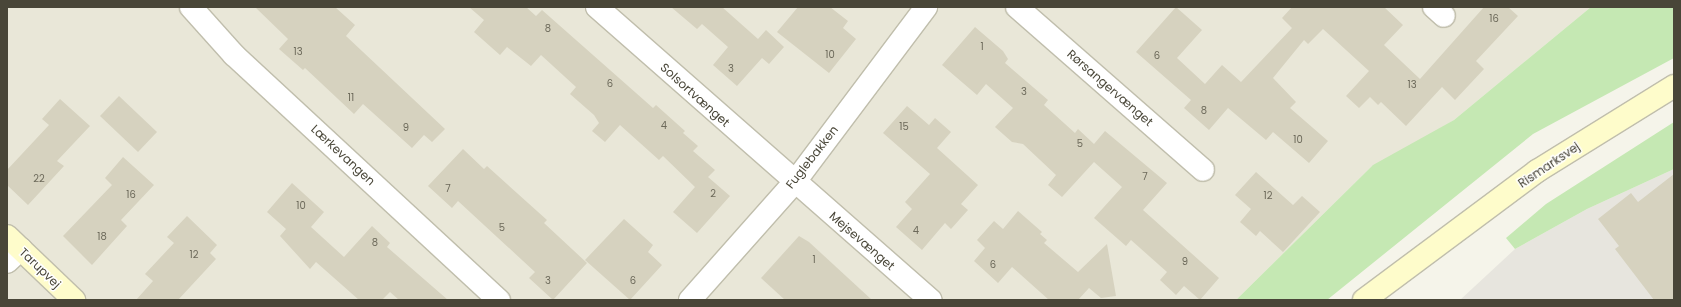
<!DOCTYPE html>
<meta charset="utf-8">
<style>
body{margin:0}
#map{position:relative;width:1681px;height:307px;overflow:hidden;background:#f5f4ea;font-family:Poppins,sans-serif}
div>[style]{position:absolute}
.residential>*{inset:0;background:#e9e7d8}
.industrial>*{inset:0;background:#e7e5de}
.green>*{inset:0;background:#c5e8b3}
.building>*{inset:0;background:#d6d2bf}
.roads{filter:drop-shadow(1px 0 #c0beac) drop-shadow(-1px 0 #c0beac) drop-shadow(0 1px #c0beac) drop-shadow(0 -1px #c0beac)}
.street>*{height:22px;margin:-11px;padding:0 11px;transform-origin:11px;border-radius:11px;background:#fff}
.secondary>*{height:22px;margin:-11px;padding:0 11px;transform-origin:11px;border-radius:11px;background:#fefccb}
span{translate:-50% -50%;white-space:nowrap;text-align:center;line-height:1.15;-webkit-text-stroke:3px #fff;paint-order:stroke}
.number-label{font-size:10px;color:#6c695a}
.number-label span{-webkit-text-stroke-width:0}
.street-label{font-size:12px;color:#494638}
.frame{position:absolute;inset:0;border:8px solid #494638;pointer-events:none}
</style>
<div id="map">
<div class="residential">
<div style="clip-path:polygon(7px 7px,1591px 7px,1454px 120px,1373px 169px,1372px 166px,1236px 300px,7px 300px)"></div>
</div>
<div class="industrial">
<div style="clip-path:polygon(1674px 169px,1674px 300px,1460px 300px,1515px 249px,1587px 209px)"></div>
</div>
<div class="green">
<div style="clip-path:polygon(1591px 7px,1674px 7px,1674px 58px,1533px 134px,1327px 300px,1236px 300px,1373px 165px,1454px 120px)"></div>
<div style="clip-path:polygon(1674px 122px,1674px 169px,1587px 209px,1515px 249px,1506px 238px,1546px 204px)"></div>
</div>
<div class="building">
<div style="clip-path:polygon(255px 7px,335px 7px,355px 25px,346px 36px,445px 129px,432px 142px,424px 135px,412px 148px,363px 104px,354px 114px,305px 68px,303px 70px,279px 49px,288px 39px)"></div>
<div style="clip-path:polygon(469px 7px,526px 7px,536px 16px,542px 10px,653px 108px,656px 105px,685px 131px,683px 133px,698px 146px,693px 151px,715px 170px,708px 177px,730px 196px,697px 233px,673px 212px,695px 187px,663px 156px,659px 160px,620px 125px,605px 142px,592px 131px,599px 123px,594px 115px,570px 94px,576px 87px,541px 55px,531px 66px,507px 47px,500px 55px,474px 32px,484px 20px)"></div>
<div style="clip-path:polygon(671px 7px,722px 7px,758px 39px,766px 30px,784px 47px,769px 64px,762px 58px,737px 86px,713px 65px,728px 47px,702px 24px,697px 29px)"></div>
<div style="clip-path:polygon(798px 7px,830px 7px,848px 21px,843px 28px,856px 39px,829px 73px,777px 32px)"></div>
<div style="clip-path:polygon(1176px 7px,1202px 30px,1177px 58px,1205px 84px,1222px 65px,1241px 82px,1292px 28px,1282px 18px,1292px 7px,1384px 7px,1403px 25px,1384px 45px,1420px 79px,1484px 7px,1508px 7px,1518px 16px,1476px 61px,1484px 69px,1455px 100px,1442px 87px,1406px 126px,1381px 102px,1378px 105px,1370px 97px,1359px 108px,1346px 96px,1369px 71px,1323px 29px,1308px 44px,1304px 40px,1273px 78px,1296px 102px,1290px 108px,1328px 141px,1309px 163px,1273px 132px,1266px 140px,1228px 108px,1209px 130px,1184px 108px,1191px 100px,1136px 52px)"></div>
<div style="clip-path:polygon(975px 27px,1003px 51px,1008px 59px,1005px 63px,1048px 100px,1044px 105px,1075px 133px,1078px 129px,1094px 144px,1105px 131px,1167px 183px,1143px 210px,1219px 278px,1200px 300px,1184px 286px,1176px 295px,1160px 280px,1167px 272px,1131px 240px,1126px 246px,1094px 218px,1122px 187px,1094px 162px,1062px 197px,1048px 185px,1056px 175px,1023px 144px,1012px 142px,995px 127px,1013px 108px,986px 84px,977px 95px,942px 65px)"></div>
<div style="clip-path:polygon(119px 96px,157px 132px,138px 152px,100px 116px)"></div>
<div style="clip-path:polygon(60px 99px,90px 126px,57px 161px,64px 166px,28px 205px,7px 185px,7px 170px,49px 125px,42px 119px)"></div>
<div style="clip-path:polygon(907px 106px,929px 125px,935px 118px,951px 132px,937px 148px,978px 185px,961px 204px,968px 210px,951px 229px,945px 223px,922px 250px,896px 227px,912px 209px,905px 202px,930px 174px,883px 133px)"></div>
<div style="clip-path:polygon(463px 149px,484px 169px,487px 166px,547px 220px,544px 223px,587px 263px,553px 300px,529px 278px,535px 272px,458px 201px,452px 208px,428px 186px)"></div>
<div style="clip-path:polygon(123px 157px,154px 185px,121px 220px,127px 226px,92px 265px,63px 236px,112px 185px,105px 178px)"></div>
<div style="clip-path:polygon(1256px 172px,1293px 205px,1302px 196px,1320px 212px,1283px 252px,1260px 231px,1256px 236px,1240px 222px,1251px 209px,1235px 195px)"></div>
<div style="clip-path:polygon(1674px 174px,1674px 300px,1654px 300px,1615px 249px,1619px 246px,1598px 219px,1631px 193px,1638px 202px)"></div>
<div style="clip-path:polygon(292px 183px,324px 212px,311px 227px,344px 257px,372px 226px,390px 243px,387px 247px,448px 300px,399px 300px,390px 292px,382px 300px,359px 300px,316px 262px,310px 269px,280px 236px,286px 229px,267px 212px)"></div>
<div style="clip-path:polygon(1018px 211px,1042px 232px,1040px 234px,1047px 240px,1044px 243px,1078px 272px,1107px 244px,1116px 296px,1101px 298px,1089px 288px,1078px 300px,1049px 300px,1012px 267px,998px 283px,974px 261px,985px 248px,977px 240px,994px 221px,1003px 229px)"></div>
<div style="clip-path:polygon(187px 216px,217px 245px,210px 253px,216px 259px,178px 300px,136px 300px,153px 281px,145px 274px,174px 243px,167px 237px)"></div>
<div style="clip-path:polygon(624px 219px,653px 245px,648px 252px,662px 265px,630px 300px,585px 260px)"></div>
<div style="clip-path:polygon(799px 236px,809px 242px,872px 300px,785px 300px,761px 278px)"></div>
</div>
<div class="roads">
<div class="street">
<div style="left:191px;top:7px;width:64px;rotate:48.1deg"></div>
<div style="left:234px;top:55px;width:361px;rotate:42.8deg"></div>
<div style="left:597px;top:7px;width:444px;rotate:41.3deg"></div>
<div style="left:1017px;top:7px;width:247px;rotate:41.2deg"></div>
<div style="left:1434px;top:7px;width:13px;rotate:42deg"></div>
<div style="left:7px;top:262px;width:19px;rotate:-43deg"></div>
<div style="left:690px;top:300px;width:157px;rotate:-48.4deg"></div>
<div style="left:794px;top:183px;width:220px;rotate:-53.1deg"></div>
</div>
<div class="secondary">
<div style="left:7px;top:236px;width:93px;rotate:43.7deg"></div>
<div style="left:1364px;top:300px;width:216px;rotate:-36.7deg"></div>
<div style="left:1537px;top:171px;width:161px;rotate:-31.8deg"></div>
</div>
</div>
<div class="number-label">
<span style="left:1494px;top:19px">16</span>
<span style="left:548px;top:29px">8</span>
<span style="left:982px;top:47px">1</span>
<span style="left:298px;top:52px">13</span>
<span style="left:830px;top:55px">10</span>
<span style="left:1157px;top:56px">6</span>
<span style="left:731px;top:69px">3</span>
<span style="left:610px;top:84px">6</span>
<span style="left:1412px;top:85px">13</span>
<span style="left:1024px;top:92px">3</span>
<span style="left:351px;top:98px">11</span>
<span style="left:1204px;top:111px">8</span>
<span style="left:664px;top:126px">4</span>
<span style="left:904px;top:127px">15</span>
<span style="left:406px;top:128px">9</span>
<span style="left:1298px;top:140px">10</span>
<span style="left:1080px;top:144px">5</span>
<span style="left:1145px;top:177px">7</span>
<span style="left:39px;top:179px">22</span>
<span style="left:448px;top:189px">7</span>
<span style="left:713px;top:194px">2</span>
<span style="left:131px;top:195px">16</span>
<span style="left:1268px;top:196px">12</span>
<span style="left:301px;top:206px">10</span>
<span style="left:502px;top:228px">5</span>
<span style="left:916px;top:231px">4</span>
<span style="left:102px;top:237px">18</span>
<span style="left:375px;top:243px">8</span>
<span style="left:194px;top:255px">12</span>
<span style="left:814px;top:260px">1</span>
<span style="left:1185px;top:262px">9</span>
<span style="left:993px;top:265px">6</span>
<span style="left:548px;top:281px">3</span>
<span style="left:633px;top:281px">6</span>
</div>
<div class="street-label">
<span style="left:1110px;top:88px;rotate:41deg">Rørsangervænget</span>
<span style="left:695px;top:95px;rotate:42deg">Solsortvænget</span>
<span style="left:343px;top:155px;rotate:43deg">Lærkevangen</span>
<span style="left:812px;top:157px;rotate:-52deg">Fuglebakken</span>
<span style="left:1549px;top:165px;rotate:-34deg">Rismarksvej</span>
<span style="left:862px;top:241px;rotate:41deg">Mejsevænget</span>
<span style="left:40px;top:268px;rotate:44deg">Tarupvej</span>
</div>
<div class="frame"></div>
</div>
